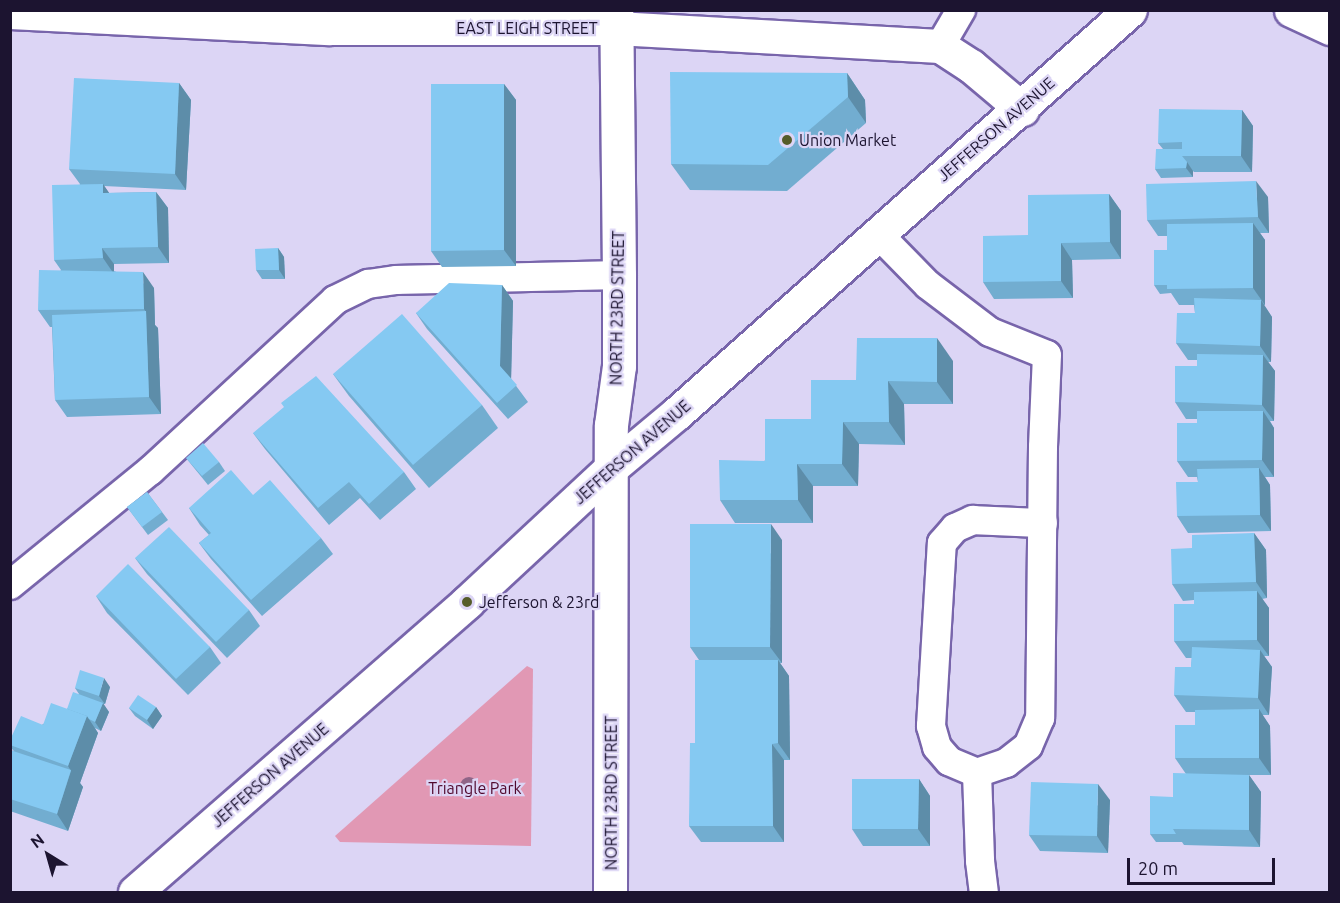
<!DOCTYPE html>
<style>
body{margin:0}
#map{position:relative;width:1340px;height:903px;overflow:hidden;background:#dcd5f5;font-family:Ubuntu,sans-serif}
div>[style]{position:absolute}
.green>*{inset:0;background:#e198b4}
.roads{filter:drop-shadow(2px 0 #7865ab) drop-shadow(-2px 0 #7865ab) drop-shadow(0 2px #7865ab) drop-shadow(0 -2px #7865ab)}
.service>*{height:28px;margin:-14px;padding:0 14px;transform-origin:14px;border-radius:14px;background:#fff}
.minor>*{height:33px;margin:-16.5px;padding:0 16.5px;transform-origin:16.5px;border-radius:16.5px;background:#fff}
.tertiary>*{height:33px;margin:-16.5px;padding:0 16.5px;transform-origin:16.5px;border-radius:16.5px;background:#fff}
.trees>*{width:18px;height:18px;margin:-9px;border-radius:50%;background:#8f6487}
.wall>*{inset:0;background:#72add0}
.shaded-wall>*{inset:0;background:#5d8da9}
.building>*{inset:0;background:#85c9f2}
.dots>*{width:16px;height:16px;translate:-50% -50%;box-sizing:border-box;border:3px solid #dcd5f5;border-radius:50%}
span{translate:-50% -50%;white-space:nowrap;text-align:center;line-height:1.15;-webkit-text-stroke:4.5px #dcd5f5;paint-order:stroke}
.street-label{font-size:16px;color:#1c1430}
.poi-label{font-size:16px;color:#1c1430}
.left{translate:0 -50%;text-align:left}
.park-label{font-size:16px;color:#50082d}
.frame{position:absolute;inset:0;border:12px solid #1c1430;pointer-events:none}
.north{position:absolute;left:18px;top:825px;width:60px;height:60px;-webkit-text-stroke:4px #dcd5f5;paint-order:stroke;rotate:323deg;font-size:16px;font-weight:700;line-height:24px;text-align:center;color:#1c1430}
.north::after{content:'';display:block;margin:auto;width:21px;height:27px;background:#1c1430;clip-path:polygon(50% 0,100% 100%,50% 72%,0 100%)}
.scale{position:absolute;left:1127px;top:858px;width:148px;height:27px;box-sizing:border-box;border:3px solid #1c1430;border-top:0;padding-left:8px;font-size:18px;line-height:21px;white-space:nowrap;color:#1c1430;-webkit-text-stroke:4px #dcd5f5;paint-order:stroke}
</style>
<div id="map">
<div class="green">
<div style="clip-path:polygon(527px 666px,533px 669px,531px 846px,340px 842px,335px 836px)"></div>
</div>
<div class="roads">
<div class="service">
<div style="left:940px;top:46px;width:42px;rotate:-59.7deg"></div>
<div style="left:878px;top:234px;width:71px;rotate:45.6deg"></div>
<div style="left:928px;top:285px;width:78px;rotate:37.2deg"></div>
<div style="left:990px;top:332px;width:61px;rotate:22deg"></div>
<div style="left:1047px;top:355px;width:92px;rotate:92.5deg"></div>
<div style="left:1043px;top:447px;width:271px;rotate:90.6deg"></div>
<div style="left:1040px;top:718px;width:30px;rotate:113deg"></div>
<div style="left:1028px;top:746px;width:28px;rotate:142deg"></div>
<div style="left:1006px;top:763px;width:31px;rotate:161deg"></div>
<div style="left:977px;top:773px;width:88px;rotate:88deg"></div>
<div style="left:980px;top:861px;width:31px;rotate:83deg"></div>
<div style="left:10px;top:585px;width:181px;rotate:-39.2deg"></div>
<div style="left:150px;top:471px;width:252px;rotate:-42.7deg"></div>
<div style="left:335px;top:300px;width:37px;rotate:-26deg"></div>
<div style="left:368px;top:284px;width:29px;rotate:-8deg"></div>
<div style="left:397px;top:280px;width:222px;rotate:-1.3deg"></div>
<div style="left:977px;top:773px;width:30px;rotate:-157deg"></div>
<div style="left:949px;top:761px;width:18px;rotate:-131deg"></div>
<div style="left:937px;top:747px;width:22px;rotate:-106deg"></div>
<div style="left:931px;top:726px;width:183px;rotate:-86.6deg"></div>
<div style="left:942px;top:543px;width:20px;rotate:-49deg"></div>
<div style="left:955px;top:528px;width:20px;rotate:-24deg"></div>
<div style="left:973px;top:520px;width:70px;rotate:2.5deg"></div>
</div>
<div class="minor">
<div style="left:1291px;top:10px;width:43px;rotate:24.8deg"></div>
<div style="left:10px;top:12px;width:320px;rotate:2.9deg"></div>
<div style="left:330px;top:28px;width:286px"></div>
<div style="left:616px;top:28px;width:324px;rotate:3.2deg"></div>
<div style="left:940px;top:46px;width:37px;rotate:33deg"></div>
<div style="left:971px;top:66px;width:67px;rotate:40.1deg"></div>
<div style="left:610px;top:892px;width:467px;rotate:-89.9deg"></div>
<div style="left:611px;top:425px;width:60px;rotate:-82.3deg"></div>
<div style="left:619px;top:366px;width:91px;rotate:-90deg"></div>
<div style="left:619px;top:275px;width:265px;rotate:-90.6deg"></div>
</div>
<div class="tertiary">
<div style="left:135px;top:892px;width:441px;rotate:-41.1deg"></div>
<div style="left:467px;top:602px;width:197px;rotate:-42.9deg"></div>
<div style="left:611px;top:468px;width:86px;rotate:-39.8deg"></div>
<div style="left:677px;top:413px;width:606px;rotate:-41.66deg"></div>
</div>
</div>
<div class="trees">
<div style="left:469px;top:786px"></div>
</div>
<div class="wall">
<div style="clip-path:polygon(847px 73px,865px 100px,866px 123px,787px 191px,690px 190px,671px 164px)"></div>
<div style="clip-path:polygon(179px 83px,191px 100px,186px 190px,104px 186px,109px 193px,156px 192px,168px 208px,169px 263px,114px 264px,114px 271px,154px 288px,155px 325px,158px 328px,161px 414px,67px 417px,55px 400px,52px 327px,50px 327px,38px 310px,61px 270px,54px 260px,80px 184px,69px 169px)"></div>
<div style="clip-path:polygon(504px 84px,516px 100px,516px 266px,442px 267px,431px 251px)"></div>
<div style="clip-path:polygon(1242px 110px,1253px 126px,1252px 172px,1194px 172px,1193px 171px,1193px 177px,1161px 178px,1155px 169px,1163px 149px,1158px 143px)"></div>
<div style="clip-path:polygon(1109px 194px,1121px 211px,1121px 259px,1072px 260px,1073px 298px,994px 299px,983px 282px,1028px 235px)"></div>
<div style="clip-path:polygon(1268px 197px,1269px 233px,1260px 233px,1265px 240px,1265px 305px,1264px 305px,1272px 317px,1271px 362px,1268px 362px,1275px 371px,1274px 421px,1270px 421px,1274px 428px,1274px 477px,1265px 477px,1270px 485px,1271px 531px,1188px 533px,1177px 516px,1198px 482px,1197px 477px,1188px 477px,1177px 461px,1197px 423px,1197px 419px,1186px 419px,1175px 402px,1197px 366px,1197px 360px,1188px 360px,1176px 343px,1195px 313px,1194px 305px,1179px 305px,1171px 293px,1160px 294px,1154px 285px,1167px 250px,1167px 236px,1158px 236px,1147px 220px)"></div>
<div style="clip-path:polygon(278px 248px,284px 257px,285px 279px,262px 279px,256px 270px)"></div>
<div style="clip-path:polygon(502px 285px,513px 301px,511px 379px,528px 402px,508px 419px,427px 329px,416px 313px)"></div>
<div style="clip-path:polygon(953px 361px,953px 404px,904px 404px,905px 445px,859px 444px,858px 486px,813px 486px,813px 523px,735px 523px,720px 500px,856px 380px)"></div>
<div style="clip-path:polygon(333px 374px,482px 405px,498px 428px,429px 488px,349px 396px)"></div>
<div style="clip-path:polygon(253px 433px,404px 472px,416px 489px,380px 520px,360px 498px,329px 525px,265px 449px)"></div>
<div style="clip-path:polygon(186px 458px,219px 462px,225px 471px,208px 485px)"></div>
<div style="clip-path:polygon(147px 492px,168px 520px,148px 535px,127px 507px)"></div>
<div style="clip-path:polygon(253px 495px,321px 538px,333px 554px,262px 616px,211px 559px,199px 543px,209px 535px,200px 525px,189px 508px)"></div>
<div style="clip-path:polygon(1254px 533px,1266px 550px,1267px 598px,1262px 599px,1269px 608px,1269px 656px,1264px 656px,1272px 667px,1269px 715px,1262px 715px,1270px 726px,1271px 775px,1230px 775px,1249px 775px,1261px 792px,1260px 847px,1184px 845px,1182px 842px,1156px 842px,1150px 834px,1173px 797px,1186px 774px,1175px 758px,1195px 725px,1195px 712px,1186px 712px,1174px 695px,1191px 667px,1192px 658px,1186px 658px,1174px 641px,1194px 604px,1194px 600px,1183px 601px,1172px 584px,1192px 548px)"></div>
<div style="clip-path:polygon(782px 540px,782px 663px,780px 663px,789px 676px,790px 760px,784px 760px,784px 842px,701px 842px,689px 826px,695px 743px,699px 660px,690px 647px)"></div>
<div style="clip-path:polygon(135px 558px,249px 610px,260px 626px,227px 658px,147px 574px)"></div>
<div style="clip-path:polygon(96px 596px,210px 647px,221px 663px,188px 695px,107px 613px)"></div>
<div style="clip-path:polygon(110px 687px,105px 704px,103px 704px,109px 712px,101px 731px,95px 728px,98px 733px,80px 783px,83px 787px,68px 831px,10px 811px,10px 750px,14px 751px,10px 747px,10px 745px,67px 709px,79px 694px,75px 688px)"></div>
<div style="clip-path:polygon(156px 707px,162px 716px,153px 729px,135px 716px,129px 708px)"></div>
<div style="clip-path:polygon(919px 779px,930px 796px,930px 846px,863px 846px,852px 829px)"></div>
<div style="clip-path:polygon(1110px 800px,1108px 853px,1040px 851px,1029px 835px)"></div>
</div>
<div class="shaded-wall">
<div style="clip-path:polygon(847px 73px,865px 100px,866px 123px,848px 97px)"></div>
<div style="clip-path:polygon(179px 83px,191px 100px,186px 190px,175px 174px)"></div>
<div style="clip-path:polygon(504px 84px,516px 100px,516px 266px,504px 250px)"></div>
<div style="clip-path:polygon(1242px 110px,1253px 126px,1252px 172px,1241px 156px)"></div>
<div style="clip-path:polygon(1187px 162px,1193px 171px,1193px 177px,1186px 168px)"></div>
<div style="clip-path:polygon(1256px 181px,1268px 197px,1269px 233px,1258px 217px)"></div>
<div style="clip-path:polygon(103px 184px,114px 200px,103px 193px)"></div>
<div style="clip-path:polygon(156px 192px,168px 208px,169px 263px,158px 247px)"></div>
<div style="clip-path:polygon(1109px 194px,1121px 211px,1121px 259px,1110px 242px)"></div>
<div style="clip-path:polygon(1253px 223px,1265px 240px,1265px 305px,1253px 288px)"></div>
<div style="clip-path:polygon(1061px 243px,1072px 260px,1073px 298px,1061px 281px)"></div>
<div style="clip-path:polygon(102px 248px,114px 264px,114px 274px,103px 258px)"></div>
<div style="clip-path:polygon(278px 248px,284px 257px,285px 279px,279px 270px)"></div>
<div style="clip-path:polygon(143px 272px,154px 288px,155px 325px,158px 328px,161px 414px,149px 397px,146px 312px,144px 309px)"></div>
<div style="clip-path:polygon(502px 285px,513px 301px,511px 383px,500px 366px)"></div>
<div style="clip-path:polygon(1261px 300px,1272px 317px,1271px 362px,1260px 346px)"></div>
<div style="clip-path:polygon(937px 338px,953px 361px,953px 404px,937px 382px)"></div>
<div style="clip-path:polygon(1263px 355px,1275px 371px,1274px 421px,1262px 405px)"></div>
<div style="clip-path:polygon(888px 381px,904px 404px,905px 445px,889px 422px)"></div>
<div style="clip-path:polygon(1263px 411px,1274px 428px,1274px 477px,1262px 460px)"></div>
<div style="clip-path:polygon(843px 422px,859px 444px,858px 486px,842px 464px)"></div>
<div style="clip-path:polygon(797px 464px,813px 486px,813px 523px,798px 500px)"></div>
<div style="clip-path:polygon(1259px 468px,1270px 485px,1271px 531px,1260px 515px)"></div>
<div style="clip-path:polygon(771px 524px,782px 540px,782px 663px,770px 647px)"></div>
<div style="clip-path:polygon(1254px 533px,1266px 550px,1267px 598px,1256px 582px)"></div>
<div style="clip-path:polygon(1257px 591px,1269px 608px,1269px 656px,1257px 640px)"></div>
<div style="clip-path:polygon(1260px 650px,1272px 667px,1269px 715px,1258px 698px)"></div>
<div style="clip-path:polygon(778px 660px,789px 676px,790px 760px,778px 743px)"></div>
<div style="clip-path:polygon(104px 678px,110px 687px,105px 704px,99px 696px)"></div>
<div style="clip-path:polygon(103px 703px,109px 712px,101px 731px,95px 722px)"></div>
<div style="clip-path:polygon(156px 707px,162px 716px,153px 729px,147px 720px)"></div>
<div style="clip-path:polygon(1259px 709px,1270px 726px,1271px 775px,1259px 758px)"></div>
<div style="clip-path:polygon(87px 716px,98px 733px,80px 783px,83px 787px,68px 831px,57px 814px,71px 771px,68px 766px)"></div>
<div style="clip-path:polygon(772px 744px,784px 760px,784px 842px,773px 826px)"></div>
<div style="clip-path:polygon(1249px 775px,1261px 792px,1260px 847px,1249px 830px)"></div>
<div style="clip-path:polygon(919px 779px,930px 796px,930px 846px,918px 829px)"></div>
<div style="clip-path:polygon(1098px 784px,1110px 800px,1108px 853px,1097px 836px)"></div>
</div>
<div class="building">
<div style="clip-path:polygon(670px 72px,847px 73px,848px 97px,768px 165px,671px 164px)"></div>
<div style="clip-path:polygon(74px 78px,179px 83px,175px 174px,69px 169px)"></div>
<div style="clip-path:polygon(431px 84px,504px 84px,504px 250px,431px 251px)"></div>
<div style="clip-path:polygon(1159px 109px,1242px 110px,1241px 156px,1182px 156px,1182px 142px,1158px 143px)"></div>
<div style="clip-path:polygon(1156px 149px,1182px 149px,1182px 156px,1187px 162px,1186px 168px,1155px 169px)"></div>
<div style="clip-path:polygon(1256px 181px,1258px 217px,1147px 220px,1146px 184px)"></div>
<div style="clip-path:polygon(103px 184px,103px 193px,156px 192px,158px 247px,102px 248px,103px 258px,54px 260px,52px 185px)"></div>
<div style="clip-path:polygon(1109px 194px,1110px 242px,1061px 243px,1061px 281px,983px 282px,983px 236px,1028px 235px,1028px 195px)"></div>
<div style="clip-path:polygon(1253px 223px,1253px 288px,1167px 289px,1167px 224px)"></div>
<div style="clip-path:polygon(278px 248px,279px 270px,256px 270px,255px 249px)"></div>
<div style="clip-path:polygon(1154px 250px,1167px 250px,1167px 285px,1154px 285px)"></div>
<div style="clip-path:polygon(39px 270px,143px 272px,144px 309px,38px 310px)"></div>
<div style="clip-path:polygon(449px 283px,502px 285px,500px 366px,517px 385px,497px 403px,416px 313px)"></div>
<div style="clip-path:polygon(1194px 298px,1261px 300px,1260px 346px,1176px 343px,1177px 313px,1195px 313px)"></div>
<div style="clip-path:polygon(146px 311px,149px 397px,55px 400px,52px 315px)"></div>
<div style="clip-path:polygon(402px 314px,482px 405px,413px 465px,333px 374px)"></div>
<div style="clip-path:polygon(857px 338px,937px 338px,937px 382px,888px 381px,889px 422px,843px 422px,842px 464px,797px 464px,798px 500px,720px 500px,719px 460px,765px 461px,765px 419px,811px 419px,811px 380px,856px 380px)"></div>
<div style="clip-path:polygon(1197px 354px,1263px 355px,1262px 405px,1175px 402px,1175px 366px,1197px 366px)"></div>
<div style="clip-path:polygon(316px 376px,404px 472px,369px 504px,349px 482px,318px 508px,253px 433px,284px 407px,281px 403px)"></div>
<div style="clip-path:polygon(1197px 411px,1263px 411px,1262px 460px,1177px 461px,1177px 423px,1197px 423px)"></div>
<div style="clip-path:polygon(203px 443px,219px 462px,202px 476px,186px 458px)"></div>
<div style="clip-path:polygon(1259px 468px,1260px 515px,1177px 516px,1176px 482px,1198px 482px,1197px 469px)"></div>
<div style="clip-path:polygon(231px 470px,253px 495px,270px 480px,321px 538px,251px 600px,199px 543px,211px 533px,189px 508px)"></div>
<div style="clip-path:polygon(147px 492px,162px 512px,142px 527px,127px 507px)"></div>
<div style="clip-path:polygon(690px 524px,771px 524px,770px 647px,690px 647px)"></div>
<div style="clip-path:polygon(169px 527px,249px 610px,216px 642px,135px 558px)"></div>
<div style="clip-path:polygon(1254px 533px,1256px 582px,1172px 584px,1171px 549px,1192px 548px,1192px 535px)"></div>
<div style="clip-path:polygon(128px 564px,210px 647px,176px 679px,96px 596px)"></div>
<div style="clip-path:polygon(1257px 591px,1257px 640px,1174px 641px,1174px 604px,1194px 604px,1194px 592px)"></div>
<div style="clip-path:polygon(1192px 647px,1260px 650px,1258px 698px,1174px 695px,1175px 667px,1191px 667px)"></div>
<div style="clip-path:polygon(695px 660px,778px 660px,778px 743px,772px 744px,773px 826px,689px 826px,690px 743px,695px 743px)"></div>
<div style="clip-path:polygon(80px 670px,104px 678px,99px 696px,75px 688px)"></div>
<div style="clip-path:polygon(73px 692px,103px 703px,95px 722px,89px 719px,87px 716px,67px 709px)"></div>
<div style="clip-path:polygon(138px 695px,156px 707px,147px 720px,129px 708px)"></div>
<div style="clip-path:polygon(51px 703px,87px 716px,68px 766px,10px 745px,10px 740px,21px 716px,43px 725px)"></div>
<div style="clip-path:polygon(1259px 709px,1259px 758px,1175px 758px,1175px 725px,1195px 725px,1195px 710px)"></div>
<div style="clip-path:polygon(10px 750px,71px 770px,57px 814px,10px 799px)"></div>
<div style="clip-path:polygon(1173px 773px,1249px 775px,1249px 830px,1173px 829px)"></div>
<div style="clip-path:polygon(852px 779px,919px 779px,918px 829px,852px 829px)"></div>
<div style="clip-path:polygon(1031px 782px,1098px 784px,1097px 836px,1029px 835px)"></div>
<div style="clip-path:polygon(1150px 796px,1173px 797px,1173px 829px,1176px 834px,1150px 834px)"></div>
</div>
<div class="dots">
<div style="left:787px;top:140px;background:#555c2a"></div>
<div style="left:467px;top:602px;background:#555c2a"></div>
</div>
<div class="street-label">
<span style="left:527px;top:28px">EAST LEIGH STREET</span>
<span style="left:996px;top:129px;rotate:-41deg">JEFFERSON AVENUE</span>
<span style="left:617px;top:308px;rotate:-89deg">NORTH 23RD STREET</span>
<span style="left:632px;top:452px;rotate:-41deg">JEFFERSON AVENUE</span>
<span style="left:270px;top:775px;rotate:-41deg">JEFFERSON AVENUE</span>
<span style="left:611px;top:793px;rotate:-90deg">NORTH 23RD STREET</span>
</div>
<div class="poi-label">
<span class="left" style="left:799px;top:140px">Union Market</span>
<span class="left" style="left:479px;top:602px">Jefferson &amp; 23rd</span>
</div>
<div class="park-label">
<span style="left:475px;top:788px">Triangle Park</span>
</div>
<div class="frame"></div>
<div class="north">N</div>
<div class="scale">20 m</div>
</div>
